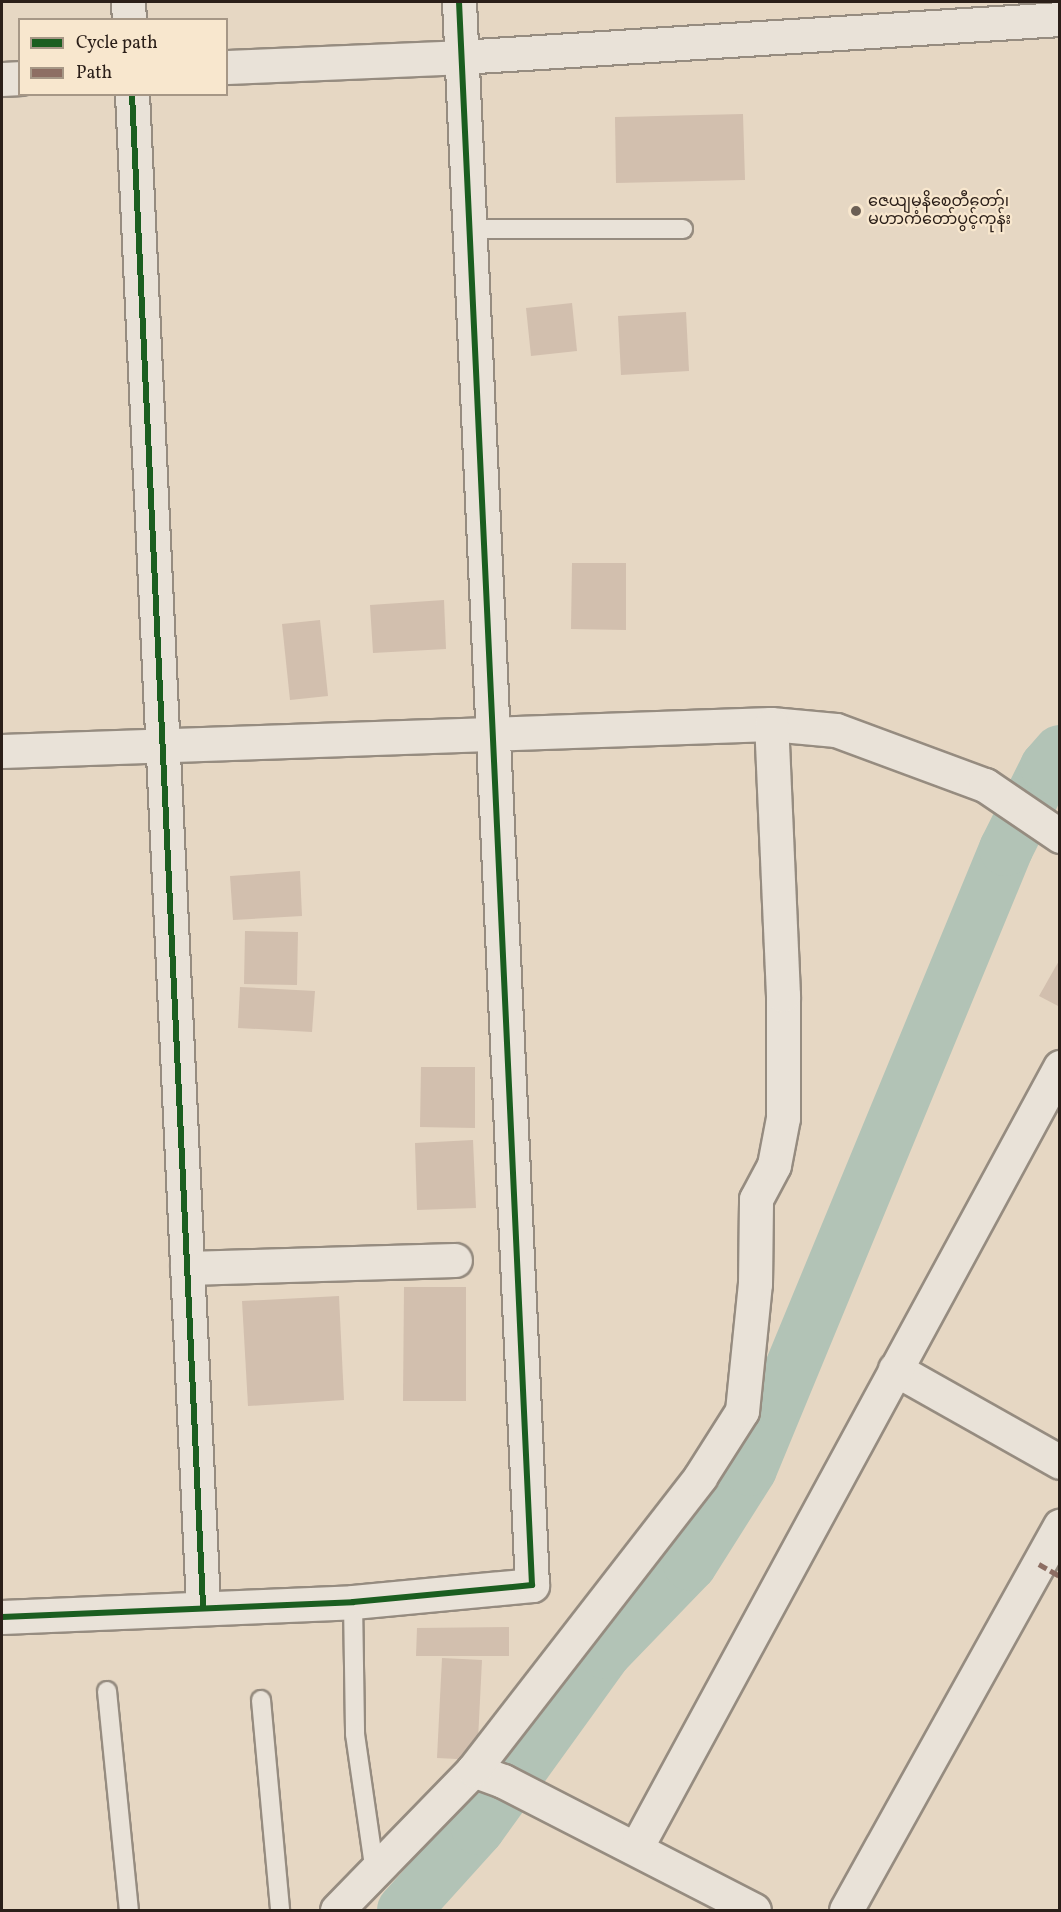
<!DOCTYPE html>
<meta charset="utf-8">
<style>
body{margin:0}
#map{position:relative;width:1061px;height:1912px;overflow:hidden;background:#e6d7c3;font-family:Vollkorn,"Noto Sans Myanmar",serif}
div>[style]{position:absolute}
.river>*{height:54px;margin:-27px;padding:0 27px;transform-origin:27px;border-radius:27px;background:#b2c3b6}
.building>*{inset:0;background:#d2bfae}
.roads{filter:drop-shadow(2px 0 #968c80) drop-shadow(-2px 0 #968c80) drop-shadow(0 2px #968c80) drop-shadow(0 -2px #968c80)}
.lane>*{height:18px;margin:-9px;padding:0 9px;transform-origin:9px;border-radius:9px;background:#e9e2d8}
.street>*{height:33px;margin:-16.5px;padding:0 16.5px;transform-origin:16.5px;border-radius:16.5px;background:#e9e2d8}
.quiet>*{height:4.5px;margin-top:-2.25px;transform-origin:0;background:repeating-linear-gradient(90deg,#8d6e63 0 9px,transparent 0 13.5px)}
.cycleway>*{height:6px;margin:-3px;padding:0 3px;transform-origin:3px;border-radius:3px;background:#1b5e20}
.dots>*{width:16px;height:16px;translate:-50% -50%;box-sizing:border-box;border:3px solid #f8e7ce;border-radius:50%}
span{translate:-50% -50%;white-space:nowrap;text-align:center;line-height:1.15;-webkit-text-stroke:4.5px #f8e7ce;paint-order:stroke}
.poi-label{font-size:16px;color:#2b1f19}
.left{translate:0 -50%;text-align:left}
.frame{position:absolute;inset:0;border:3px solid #2b1f19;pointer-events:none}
.legend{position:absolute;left:18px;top:18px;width:210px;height:78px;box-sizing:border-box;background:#f8e7ce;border:2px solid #a69786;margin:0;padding:8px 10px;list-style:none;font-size:18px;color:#2b1f19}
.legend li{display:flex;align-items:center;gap:12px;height:30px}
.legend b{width:30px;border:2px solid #a69786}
</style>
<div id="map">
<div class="river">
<div style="left:404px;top:1910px;width:110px;rotate:-47.9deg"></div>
<div style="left:478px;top:1828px;width:217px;rotate:-54.2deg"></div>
<div style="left:605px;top:1652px;width:122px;rotate:-46deg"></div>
<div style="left:690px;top:1564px;width:112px;rotate:-57.7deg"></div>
<div style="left:750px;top:1469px;width:671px;rotate:-67.56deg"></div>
<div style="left:1006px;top:849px;width:92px;rotate:-63.4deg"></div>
<div style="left:1047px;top:767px;width:20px;rotate:-49deg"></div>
</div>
<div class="building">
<div style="clip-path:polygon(743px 114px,745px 180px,616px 183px,615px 117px)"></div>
<div style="clip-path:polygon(572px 303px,577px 351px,531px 356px,526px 308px)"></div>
<div style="clip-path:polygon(686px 312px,689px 371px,621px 375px,618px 316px)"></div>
<div style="clip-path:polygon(572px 563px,626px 563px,626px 630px,571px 629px)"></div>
<div style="clip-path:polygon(444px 600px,446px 649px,373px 653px,370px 605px)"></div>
<div style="clip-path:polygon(320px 620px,328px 696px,290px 700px,282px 624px)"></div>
<div style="clip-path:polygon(300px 871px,302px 916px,233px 920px,230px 876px)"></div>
<div style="clip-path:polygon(245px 931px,298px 932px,297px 985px,244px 984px)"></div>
<div style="clip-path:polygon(1060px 959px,1060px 1007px,1039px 996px)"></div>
<div style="clip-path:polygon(240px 987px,315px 991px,312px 1032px,238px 1028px)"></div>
<div style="clip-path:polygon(421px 1067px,475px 1067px,475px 1128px,420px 1127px)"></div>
<div style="clip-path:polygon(473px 1140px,476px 1208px,417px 1210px,415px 1143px)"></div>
<div style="clip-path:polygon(404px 1287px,466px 1287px,466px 1401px,403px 1401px)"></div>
<div style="clip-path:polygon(339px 1296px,344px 1400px,248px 1406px,242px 1301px)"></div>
<div style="clip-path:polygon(509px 1627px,509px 1656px,416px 1656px,417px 1628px)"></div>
<div style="clip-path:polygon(442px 1658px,482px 1660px,477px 1760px,437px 1758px)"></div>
</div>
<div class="roads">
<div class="lane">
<div style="left:468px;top:229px;width:215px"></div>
<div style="left:353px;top:1602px;width:132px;rotate:89.1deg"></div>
<div style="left:355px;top:1734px;width:139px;rotate:81.8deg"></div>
<div style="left:107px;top:1691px;width:220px;rotate:84.3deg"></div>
<div style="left:261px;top:1700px;width:211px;rotate:84.8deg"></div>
</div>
<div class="street">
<div style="left:128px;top:2px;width:18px;rotate:87deg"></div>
<div style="left:226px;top:67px;width:235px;rotate:-2.4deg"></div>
<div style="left:461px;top:57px;width:600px;rotate:-3.63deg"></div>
<div style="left:2px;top:79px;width:18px;rotate:-3deg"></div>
<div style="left:132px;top:94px;width:1514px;rotate:87.31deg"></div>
<div style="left:2px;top:751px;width:769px;rotate:-2.01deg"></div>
<div style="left:771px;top:724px;width:65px;rotate:5.3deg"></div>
<div style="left:836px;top:730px;width:159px;rotate:20.3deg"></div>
<div style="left:985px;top:785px;width:91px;rotate:34.2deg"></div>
<div style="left:187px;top:1268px;width:268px;rotate:-1.7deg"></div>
<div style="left:895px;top:1369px;width:189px;rotate:29.4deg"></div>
<div style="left:2px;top:1617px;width:351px;rotate:-2.4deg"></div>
<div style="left:353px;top:1602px;width:180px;rotate:-5.4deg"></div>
<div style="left:532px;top:1585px;width:1585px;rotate:-92.64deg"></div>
<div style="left:473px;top:1770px;width:32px;rotate:20deg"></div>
<div style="left:503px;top:1781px;width:282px;rotate:27.2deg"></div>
<div style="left:636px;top:1848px;width:889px;rotate:-61.5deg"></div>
<div style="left:337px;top:1910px;width:195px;rotate:-45.8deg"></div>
<div style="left:473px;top:1770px;width:371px;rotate:-52.2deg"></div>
<div style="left:700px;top:1477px;width:78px;rotate:-57.5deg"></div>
<div style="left:742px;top:1411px;width:128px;rotate:-84.2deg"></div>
<div style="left:755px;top:1284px;width:85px;rotate:-89.3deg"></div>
<div style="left:756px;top:1199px;width:38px;rotate:-62deg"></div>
<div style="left:774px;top:1165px;width:48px;rotate:-79.2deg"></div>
<div style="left:783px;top:1118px;width:123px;rotate:-90deg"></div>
<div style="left:783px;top:995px;width:271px;rotate:-92.5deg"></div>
<div style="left:846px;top:1910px;width:440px;rotate:-60.9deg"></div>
</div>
</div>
<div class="quiet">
<div style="left:1039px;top:1564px;width:24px;rotate:30deg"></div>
</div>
<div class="cycleway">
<div style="left:132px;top:94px;width:1514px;rotate:87.31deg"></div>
<div style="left:2px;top:1617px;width:351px;rotate:-2.4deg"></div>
<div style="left:353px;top:1602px;width:180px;rotate:-5.4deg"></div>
<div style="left:532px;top:1585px;width:1585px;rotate:-92.64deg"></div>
</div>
<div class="dots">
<div style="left:856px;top:211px;background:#6c5f54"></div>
</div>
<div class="poi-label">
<span class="left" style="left:868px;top:211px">ဇေယျမုနိစေတီတော်၊<br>မဟာကံတော်ပွင့်ကုန်း</span>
</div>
<div class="frame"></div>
<ul class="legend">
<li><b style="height:8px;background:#1b5e20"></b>Cycle path</li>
<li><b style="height:8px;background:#8d6e63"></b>Path</li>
</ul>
</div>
